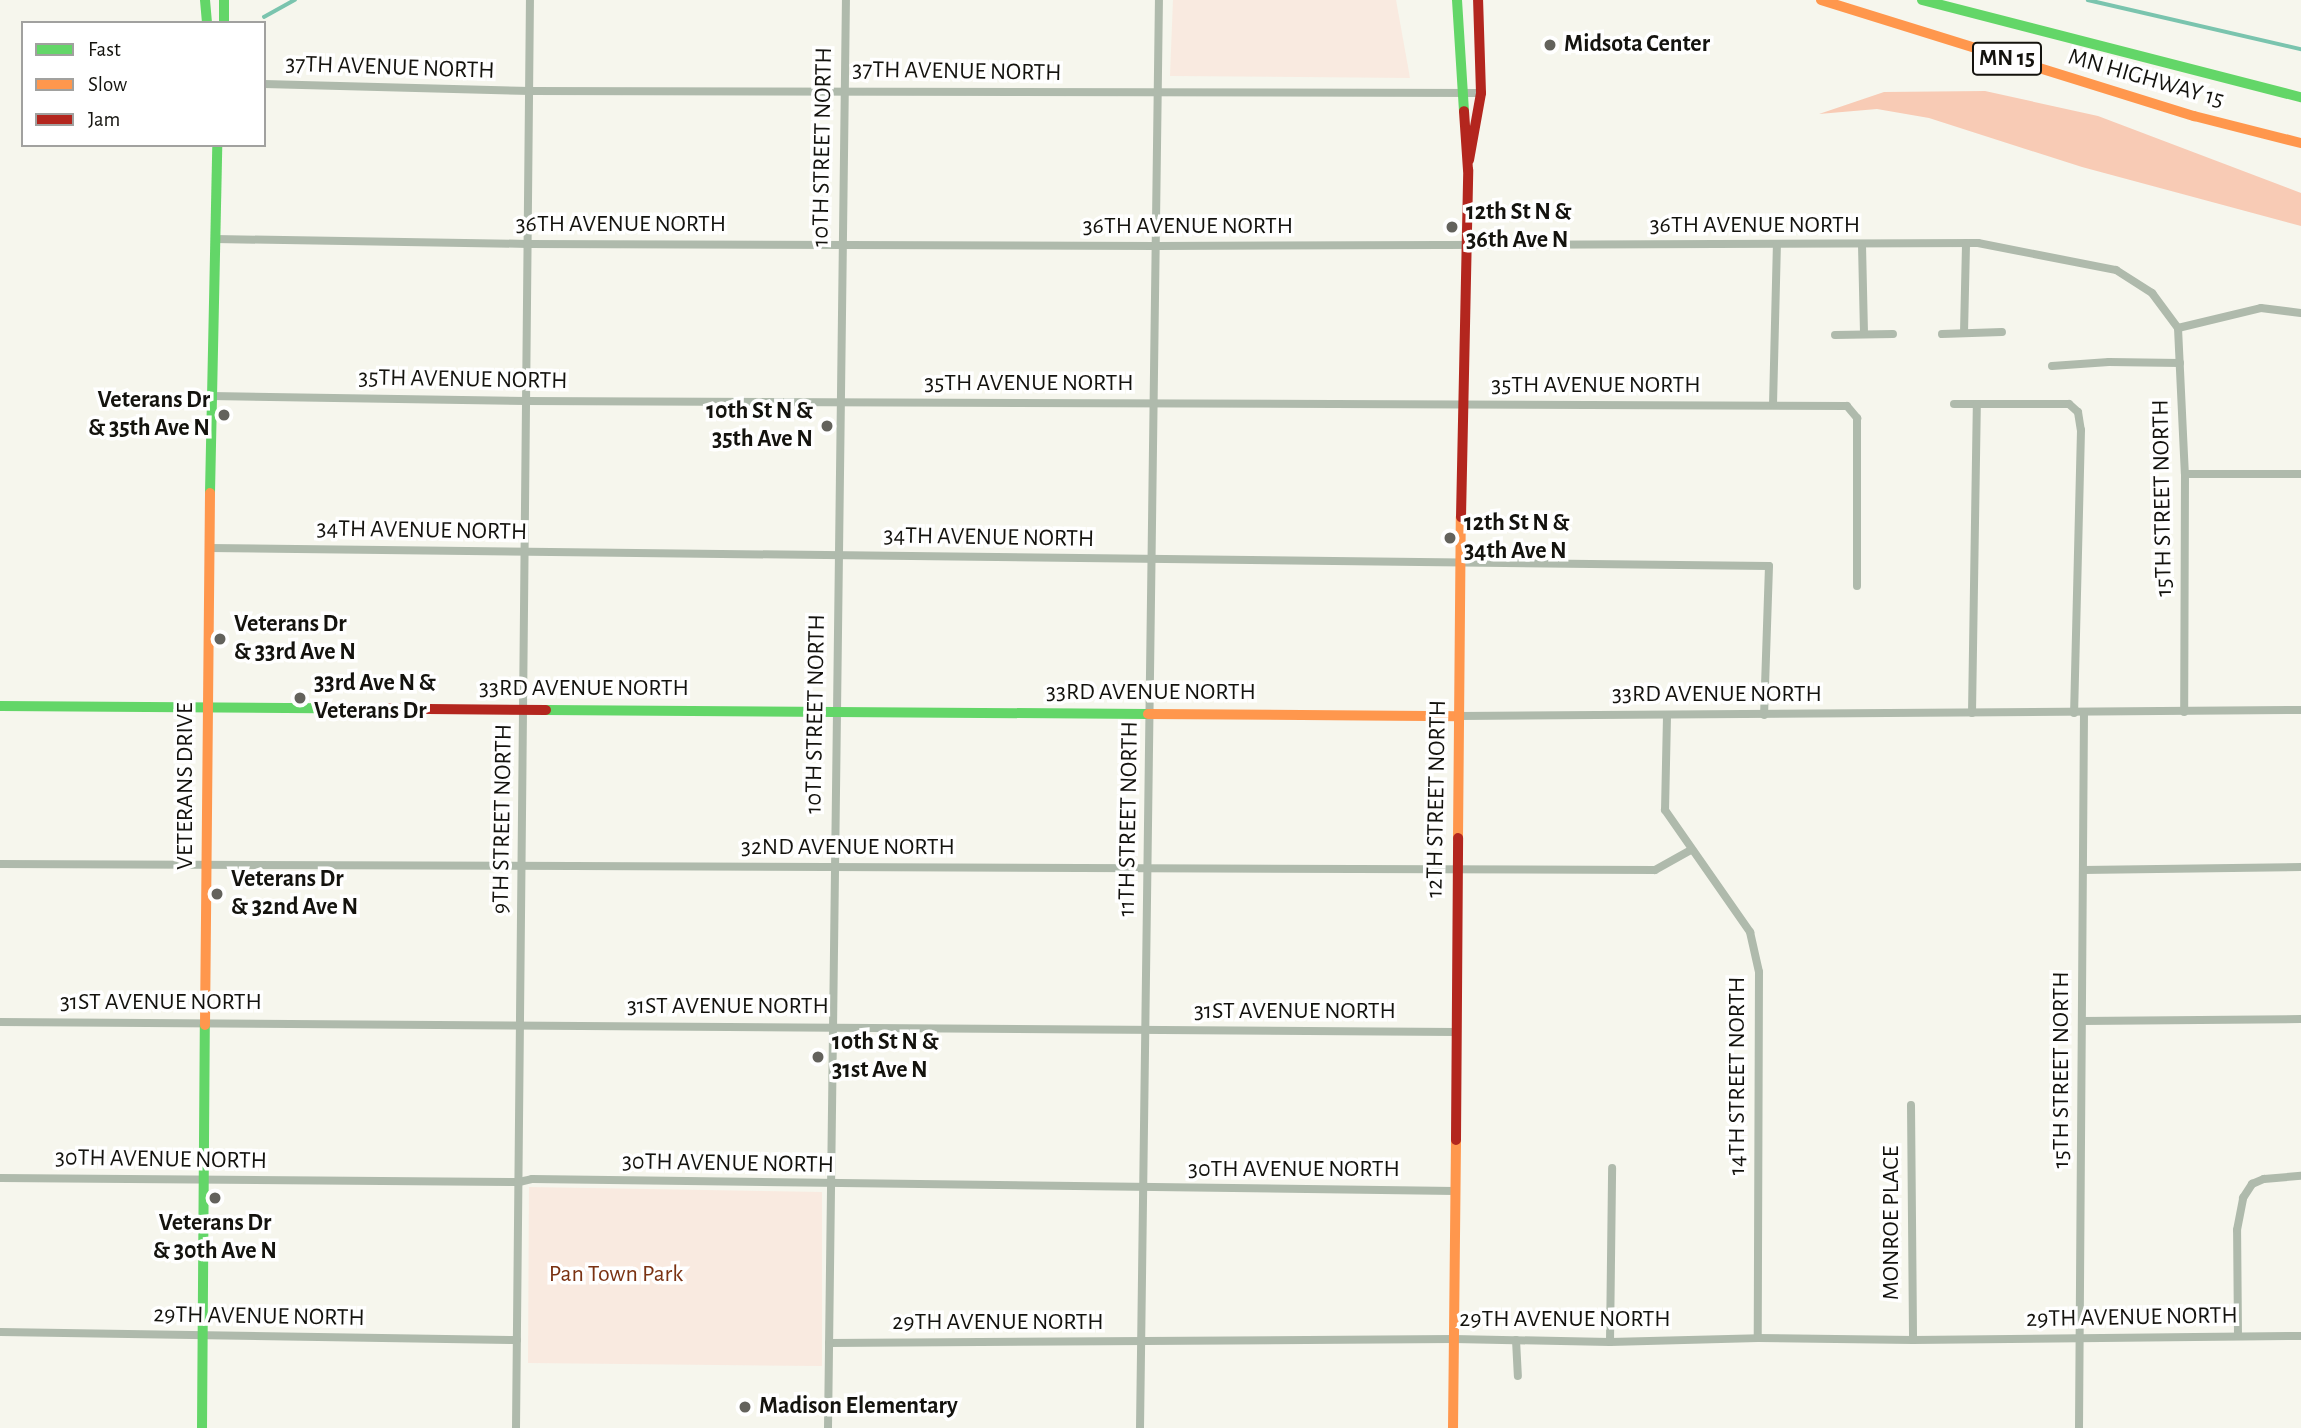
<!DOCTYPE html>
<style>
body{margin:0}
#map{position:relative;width:2301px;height:1428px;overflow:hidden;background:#f6f6ed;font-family:"Alegreya Sans",sans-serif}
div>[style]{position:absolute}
.green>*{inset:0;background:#f9eae0}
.forest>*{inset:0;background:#f8cbb5}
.stream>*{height:3.5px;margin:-1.75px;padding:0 1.75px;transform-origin:1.75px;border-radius:1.75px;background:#7ac4ae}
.street>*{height:8px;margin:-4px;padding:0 4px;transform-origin:4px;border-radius:4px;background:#afbaac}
.fast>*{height:10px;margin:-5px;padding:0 5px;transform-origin:5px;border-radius:5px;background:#63d668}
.slow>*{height:10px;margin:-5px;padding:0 5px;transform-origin:5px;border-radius:5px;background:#ff974d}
.jam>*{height:10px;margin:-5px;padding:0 5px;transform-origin:5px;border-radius:5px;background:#b3261e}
.dots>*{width:19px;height:19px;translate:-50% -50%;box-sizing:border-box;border:4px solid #fff;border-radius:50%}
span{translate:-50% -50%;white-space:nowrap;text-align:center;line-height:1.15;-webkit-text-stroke:7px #fff;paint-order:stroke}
.shield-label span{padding:2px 5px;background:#fff;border:2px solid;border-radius:5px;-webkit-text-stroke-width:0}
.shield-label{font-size:23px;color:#14130e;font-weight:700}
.poi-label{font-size:24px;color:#14130e;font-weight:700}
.left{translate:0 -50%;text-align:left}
.right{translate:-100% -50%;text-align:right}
.street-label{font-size:24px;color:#14130e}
.park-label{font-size:24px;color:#7a3212}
.legend{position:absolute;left:21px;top:21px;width:245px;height:126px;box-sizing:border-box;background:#fff;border:2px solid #a1a19f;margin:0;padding:9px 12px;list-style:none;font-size:21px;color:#14130e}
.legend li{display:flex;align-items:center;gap:14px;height:35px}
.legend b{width:35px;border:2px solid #a1a19f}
</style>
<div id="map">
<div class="green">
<div style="clip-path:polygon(1173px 0,1396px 0,1410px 78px,1170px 76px)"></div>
<div style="clip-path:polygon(529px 1187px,822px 1192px,822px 1366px,528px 1363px)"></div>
</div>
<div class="forest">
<div style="clip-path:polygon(1985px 91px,2098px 116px,2301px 193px,2301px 226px,2082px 167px,1929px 118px,1877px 109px,1819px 114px,1884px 92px)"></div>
</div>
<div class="stream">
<div style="left:2088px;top:0;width:219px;rotate:13deg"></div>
<div style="left:264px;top:17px;width:35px;rotate:-29deg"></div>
</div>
<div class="street">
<div style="left:264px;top:84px;width:266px;rotate:1.5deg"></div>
<div style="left:530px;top:91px;width:951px;rotate:0.12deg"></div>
<div style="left:215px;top:239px;width:313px;rotate:0.9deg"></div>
<div style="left:528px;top:244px;width:628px;rotate:0.18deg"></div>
<div style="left:1156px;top:246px;width:822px;rotate:-0.21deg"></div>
<div style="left:1978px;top:243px;width:141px;rotate:11.1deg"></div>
<div style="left:2116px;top:270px;width:43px;rotate:32.6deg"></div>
<div style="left:2152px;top:293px;width:44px;rotate:53.4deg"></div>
<div style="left:2178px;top:328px;width:146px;rotate:87.3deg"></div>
<div style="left:2185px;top:474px;width:238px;rotate:90.2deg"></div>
<div style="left:1862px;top:245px;width:89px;rotate:88.7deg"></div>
<div style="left:2178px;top:328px;width:85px;rotate:-13.5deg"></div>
<div style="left:2261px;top:308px;width:40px;rotate:7.1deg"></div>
<div style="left:1964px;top:333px;width:90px;rotate:-88.7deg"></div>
<div style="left:1942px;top:334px;width:60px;rotate:-1.9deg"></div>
<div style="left:1835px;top:335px;width:58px;rotate:-1deg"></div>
<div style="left:2052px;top:366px;width:57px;rotate:-4deg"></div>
<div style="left:2109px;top:362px;width:71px;rotate:0.8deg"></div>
<div style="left:211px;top:396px;width:315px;rotate:0.9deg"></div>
<div style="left:526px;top:401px;width:1321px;rotate:0.22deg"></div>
<div style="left:1847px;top:406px;width:16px;rotate:50deg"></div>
<div style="left:1857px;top:418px;width:168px;rotate:90deg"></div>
<div style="left:1954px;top:404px;width:115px"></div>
<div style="left:2069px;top:404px;width:12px;rotate:42deg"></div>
<div style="left:2078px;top:412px;width:18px;rotate:81deg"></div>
<div style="left:2081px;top:430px;width:283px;rotate:91.4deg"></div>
<div style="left:1773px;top:405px;width:160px;rotate:-88.6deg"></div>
<div style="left:2185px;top:474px;width:116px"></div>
<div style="left:209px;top:548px;width:1560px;rotate:0.66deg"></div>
<div style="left:1769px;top:566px;width:149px;rotate:91.9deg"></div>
<div style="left:1972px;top:713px;width:309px;rotate:-89.1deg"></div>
<div style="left:1459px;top:716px;width:842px;rotate:-0.41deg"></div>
<div style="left:1667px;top:716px;width:94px;rotate:91.2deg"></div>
<div style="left:1665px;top:810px;width:149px;rotate:55.1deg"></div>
<div style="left:1750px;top:932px;width:41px;rotate:77.3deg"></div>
<div style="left:1759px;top:972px;width:366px;rotate:90.2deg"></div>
<div style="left:0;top:864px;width:1655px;rotate:0.21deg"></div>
<div style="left:1655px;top:870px;width:41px;rotate:-29.1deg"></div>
<div style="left:2083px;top:870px;width:218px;rotate:-0.8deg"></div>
<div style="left:2082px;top:1021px;width:219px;rotate:-0.5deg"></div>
<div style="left:0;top:1022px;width:1456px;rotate:0.39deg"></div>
<div style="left:1911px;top:1105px;width:235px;rotate:89.5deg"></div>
<div style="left:0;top:1178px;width:519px;rotate:0.44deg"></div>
<div style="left:519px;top:1182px;width:13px;rotate:-13deg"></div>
<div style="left:532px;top:1179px;width:923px;rotate:0.74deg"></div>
<div style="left:0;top:1332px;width:517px;rotate:0.89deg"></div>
<div style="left:2238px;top:1336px;width:106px;rotate:-90.5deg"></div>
<div style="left:2237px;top:1230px;width:33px;rotate:-79deg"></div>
<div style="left:2243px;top:1198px;width:17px;rotate:-57deg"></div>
<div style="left:2252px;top:1184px;width:13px;rotate:-23deg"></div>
<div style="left:2264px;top:1179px;width:37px;rotate:-5deg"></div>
<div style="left:1516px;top:1340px;width:36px;rotate:87deg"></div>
<div style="left:1610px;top:1342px;width:174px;rotate:-89.3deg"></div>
<div style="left:829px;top:1343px;width:625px;rotate:-0.37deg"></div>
<div style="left:1454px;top:1339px;width:156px;rotate:1.1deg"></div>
<div style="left:1610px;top:1342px;width:148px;rotate:-1.5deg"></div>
<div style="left:1758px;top:1338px;width:155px;rotate:0.7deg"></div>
<div style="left:1913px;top:1340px;width:388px;rotate:-0.6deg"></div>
<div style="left:516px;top:1428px;width:1428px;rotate:-89.44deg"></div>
<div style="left:828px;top:1428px;width:1428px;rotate:-89.28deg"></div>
<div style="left:1140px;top:1428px;width:1428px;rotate:-89.24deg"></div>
<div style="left:2079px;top:1428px;width:715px;rotate:-89.6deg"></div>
</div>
<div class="fast">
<div style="left:205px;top:0;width:23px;rotate:85deg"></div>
<div style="left:224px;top:0;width:23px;rotate:90deg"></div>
<div style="left:1457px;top:0;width:111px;rotate:86.4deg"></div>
<div style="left:1922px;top:0;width:391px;rotate:14.4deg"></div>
<div style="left:210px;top:493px;width:348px;rotate:-88.8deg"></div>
<div style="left:0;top:706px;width:318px;rotate:0.4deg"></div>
<div style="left:546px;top:710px;width:602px;rotate:0.38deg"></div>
<div style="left:202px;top:1428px;width:403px;rotate:-89.6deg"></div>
</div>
<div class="slow">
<div style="left:1821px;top:0;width:391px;rotate:17.3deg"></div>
<div style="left:2194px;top:116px;width:110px;rotate:14.2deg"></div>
<div style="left:1148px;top:714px;width:311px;rotate:0.4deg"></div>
<div style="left:1458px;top:838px;width:321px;rotate:-89.5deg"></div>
<div style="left:205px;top:1025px;width:532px;rotate:-89.46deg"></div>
<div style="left:1453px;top:1428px;width:288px;rotate:-89.4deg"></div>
</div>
<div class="jam">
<div style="left:1469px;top:160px;width:68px;rotate:-79.8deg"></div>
<div style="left:1481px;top:93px;width:93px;rotate:-91.8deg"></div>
<div style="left:1461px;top:517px;width:347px;rotate:-88.8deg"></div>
<div style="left:1468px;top:170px;width:59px;rotate:-93.9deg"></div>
<div style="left:318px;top:708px;width:228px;rotate:0.5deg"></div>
<div style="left:1456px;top:1140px;width:302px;rotate:-89.6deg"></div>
</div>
<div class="dots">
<div style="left:1550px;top:45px;background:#63625c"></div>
<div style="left:1452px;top:227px;background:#63625c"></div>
<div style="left:224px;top:415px;background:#63625c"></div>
<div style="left:827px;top:426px;background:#63625c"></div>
<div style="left:1450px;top:538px;background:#63625c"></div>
<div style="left:220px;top:639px;background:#63625c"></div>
<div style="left:300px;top:698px;background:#63625c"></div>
<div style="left:217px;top:894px;background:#63625c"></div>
<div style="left:818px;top:1057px;background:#63625c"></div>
<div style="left:215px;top:1198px;background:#63625c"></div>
<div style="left:745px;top:1407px;background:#63625c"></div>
</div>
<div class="shield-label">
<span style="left:2007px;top:59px">MN 15</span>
</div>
<div class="poi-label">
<span class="left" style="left:1564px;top:45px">Midsota Center</span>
<span class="left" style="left:1466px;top:227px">12th St N &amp;<br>36th Ave N</span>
<span class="right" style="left:210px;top:415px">Veterans Dr<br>&amp; 35th Ave N</span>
<span class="right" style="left:813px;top:426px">10th St N &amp;<br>35th Ave N</span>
<span class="left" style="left:1464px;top:538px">12th St N &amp;<br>34th Ave N</span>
<span class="left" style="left:234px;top:639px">Veterans Dr<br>&amp; 33rd Ave N</span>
<span class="left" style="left:314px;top:698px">33rd Ave N &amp;<br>Veterans Dr</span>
<span class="left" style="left:231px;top:894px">Veterans Dr<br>&amp; 32nd Ave N</span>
<span class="left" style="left:832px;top:1057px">10th St N &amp;<br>31st Ave N</span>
<span style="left:215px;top:1238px">Veterans Dr<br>&amp; 30th Ave N</span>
<span class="left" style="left:759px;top:1407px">Madison Elementary</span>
</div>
<div class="street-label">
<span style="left:390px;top:68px;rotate:2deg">37TH AVENUE NORTH</span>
<span style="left:957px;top:72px;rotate:1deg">37TH AVENUE NORTH</span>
<span style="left:2146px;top:79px;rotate:16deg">MN HIGHWAY 15</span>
<span style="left:823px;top:147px;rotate:-89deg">10TH STREET NORTH</span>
<span style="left:621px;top:225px">36TH AVENUE NORTH</span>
<span style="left:1755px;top:226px">36TH AVENUE NORTH</span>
<span style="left:1188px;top:227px">36TH AVENUE NORTH</span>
<span style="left:463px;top:380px;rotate:1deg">35TH AVENUE NORTH</span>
<span style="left:1029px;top:384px">35TH AVENUE NORTH</span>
<span style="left:1596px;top:386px">35TH AVENUE NORTH</span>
<span style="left:2163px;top:498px;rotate:-91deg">15TH STREET NORTH</span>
<span style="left:422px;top:531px;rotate:1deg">34TH AVENUE NORTH</span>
<span style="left:989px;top:538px;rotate:1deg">34TH AVENUE NORTH</span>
<span style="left:584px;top:689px">33RD AVENUE NORTH</span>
<span style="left:1151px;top:693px">33RD AVENUE NORTH</span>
<span style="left:1717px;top:695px">33RD AVENUE NORTH</span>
<span style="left:816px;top:714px;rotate:-89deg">10TH STREET NORTH</span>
<span style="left:186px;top:786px;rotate:-90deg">VETERANS DRIVE</span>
<span style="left:1437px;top:799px;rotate:-89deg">12TH STREET NORTH</span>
<span style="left:503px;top:819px;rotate:-89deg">9TH STREET NORTH</span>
<span style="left:1129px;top:819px;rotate:-89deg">11TH STREET NORTH</span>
<span style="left:848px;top:848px">32ND AVENUE NORTH</span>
<span style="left:161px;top:1003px">31ST AVENUE NORTH</span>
<span style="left:728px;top:1007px">31ST AVENUE NORTH</span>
<span style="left:1295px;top:1012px">31ST AVENUE NORTH</span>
<span style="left:2062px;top:1070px;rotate:-90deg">15TH STREET NORTH</span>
<span style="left:1738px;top:1076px;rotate:-90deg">14TH STREET NORTH</span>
<span style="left:161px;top:1160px;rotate:1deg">30TH AVENUE NORTH</span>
<span style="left:728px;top:1164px;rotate:1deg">30TH AVENUE NORTH</span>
<span style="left:1294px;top:1170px">30TH AVENUE NORTH</span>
<span style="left:1892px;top:1223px;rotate:-90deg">MONROE PLACE</span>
<span style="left:259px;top:1317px;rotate:1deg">29TH AVENUE NORTH</span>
<span style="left:2132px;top:1318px;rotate:-1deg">29TH AVENUE NORTH</span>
<span style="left:1565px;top:1320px">29TH AVENUE NORTH</span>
<span style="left:998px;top:1323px">29TH AVENUE NORTH</span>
</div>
<div class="park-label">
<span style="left:616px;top:1275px">Pan Town Park</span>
</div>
<ul class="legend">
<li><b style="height:9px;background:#63d668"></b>Fast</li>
<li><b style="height:9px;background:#ff974d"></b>Slow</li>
<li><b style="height:9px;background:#b3261e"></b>Jam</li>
</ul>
</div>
